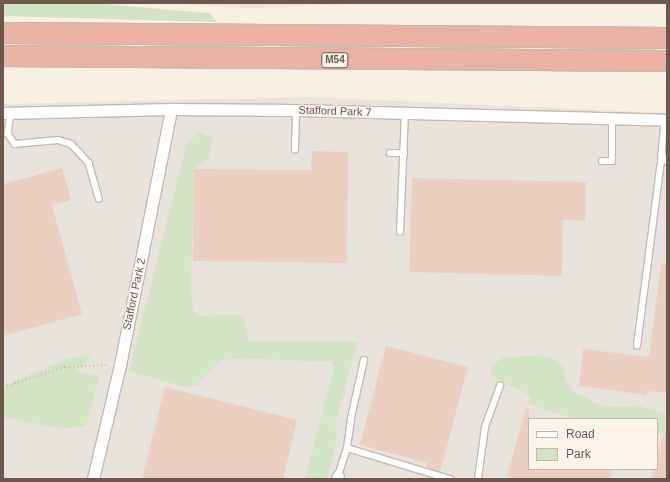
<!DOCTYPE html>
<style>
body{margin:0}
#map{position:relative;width:670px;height:482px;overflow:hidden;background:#f9f0e4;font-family:Helvetica,sans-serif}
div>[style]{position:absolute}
.residential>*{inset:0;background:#efe2d4}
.industrial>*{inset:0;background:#e9e3de}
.green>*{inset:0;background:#d3e4c5}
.building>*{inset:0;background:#ebcfc0}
.path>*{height:2px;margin-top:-1px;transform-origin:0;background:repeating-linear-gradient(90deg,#cfb3a3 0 1px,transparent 0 4px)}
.roads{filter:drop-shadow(1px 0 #c8b8ac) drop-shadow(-1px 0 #c8b8ac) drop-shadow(0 1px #c8b8ac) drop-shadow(0 -1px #c8b8ac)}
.service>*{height:5.5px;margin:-2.75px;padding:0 2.75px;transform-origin:2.75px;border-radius:2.75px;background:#fff}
.minor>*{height:11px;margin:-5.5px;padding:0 5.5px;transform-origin:5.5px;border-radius:5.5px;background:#fff}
.motorway>*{height:20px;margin:-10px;padding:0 10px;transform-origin:10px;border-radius:10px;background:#ebb3a3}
span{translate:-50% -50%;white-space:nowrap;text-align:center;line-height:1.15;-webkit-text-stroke:3px #fcf4ea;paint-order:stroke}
.shield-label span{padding:1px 3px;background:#fcf4ea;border:1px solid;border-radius:3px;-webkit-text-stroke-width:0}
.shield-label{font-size:10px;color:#6e584d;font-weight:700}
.street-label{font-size:11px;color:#6e584d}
.frame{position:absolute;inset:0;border:4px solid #6e584d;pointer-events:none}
.legend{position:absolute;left:528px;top:418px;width:130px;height:52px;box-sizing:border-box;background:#fcf4ea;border:1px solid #c3b6ab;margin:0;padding:5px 7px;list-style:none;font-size:12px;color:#6e584d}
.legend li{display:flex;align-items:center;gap:8px;height:20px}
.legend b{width:20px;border:1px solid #c3b6ab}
</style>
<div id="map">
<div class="residential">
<div style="clip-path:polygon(164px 3px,375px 3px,249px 8px)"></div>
</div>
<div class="industrial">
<div style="clip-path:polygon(evenodd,306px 97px,667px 113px,667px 479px,3px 479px,3px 104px,306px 97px,529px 419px,657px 419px,657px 469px,529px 469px,529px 419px)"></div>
</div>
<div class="green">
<div style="clip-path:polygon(3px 3px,91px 3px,209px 13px,217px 22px,3px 16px)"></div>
<div style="clip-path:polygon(199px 132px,213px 138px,208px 159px,194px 169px,191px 289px,193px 311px,198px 316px,237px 314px,243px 317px,249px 341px,358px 342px,335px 423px,337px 439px,327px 479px,305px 479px,334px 367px,332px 362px,238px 358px,221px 361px,197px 385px,185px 387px,129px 371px,187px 143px)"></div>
<div style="clip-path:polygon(93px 355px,75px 372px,99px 376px,86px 426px,61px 429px,3px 417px,3px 386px,67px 359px)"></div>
<div style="clip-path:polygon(541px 355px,552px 358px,563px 366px,566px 381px,573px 391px,605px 407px,640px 406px,667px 415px,667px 432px,657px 434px,657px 419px,574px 419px,528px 404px,531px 396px,492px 376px,490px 367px,502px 358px)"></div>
</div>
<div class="building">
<div style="clip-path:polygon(312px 151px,348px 152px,347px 263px,193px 261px,194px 169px,311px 170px)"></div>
<div style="clip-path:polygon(62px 168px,71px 200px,52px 205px,82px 314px,3px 336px,3px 184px)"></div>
<div style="clip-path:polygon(412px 178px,586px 182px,585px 221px,563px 220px,562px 276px,409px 272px)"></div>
<div style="clip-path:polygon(661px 264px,667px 265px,667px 393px,647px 391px,647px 395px,579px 386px,583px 349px,649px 357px)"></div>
<div style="clip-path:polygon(386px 346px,468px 367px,440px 472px,426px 467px,427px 463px,360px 445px)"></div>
<div style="clip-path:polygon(165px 387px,297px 420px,283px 479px,142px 479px)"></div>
<div style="clip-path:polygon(526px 408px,529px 408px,529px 469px,612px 469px,610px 479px,519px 479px,507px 476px)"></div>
<div style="clip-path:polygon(664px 433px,667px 434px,667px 479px,651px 479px,654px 469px,657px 469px,657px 458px)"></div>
</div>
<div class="path">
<div style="left:3px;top:387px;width:65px;rotate:-17.9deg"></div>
<div style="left:65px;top:367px;width:44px;rotate:-2.6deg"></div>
</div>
<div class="roads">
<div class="service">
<div style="left:11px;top:113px;width:21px;rotate:98deg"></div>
<div style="left:8px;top:134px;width:12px;rotate:55deg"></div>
<div style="left:15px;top:144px;width:43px;rotate:-5.3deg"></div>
<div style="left:58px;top:140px;width:14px;rotate:17deg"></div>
<div style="left:71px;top:144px;width:11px;rotate:45deg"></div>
<div style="left:79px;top:152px;width:15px;rotate:48deg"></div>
<div style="left:89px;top:163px;width:37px;rotate:74deg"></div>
<div style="left:665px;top:120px;width:34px;rotate:95deg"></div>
<div style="left:662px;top:154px;width:9px;rotate:54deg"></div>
<div style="left:295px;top:150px;width:40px;rotate:-88.6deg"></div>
<div style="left:390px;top:153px;width:14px"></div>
<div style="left:602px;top:161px;width:10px"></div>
<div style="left:612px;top:161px;width:43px;rotate:-90deg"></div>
<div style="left:400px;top:232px;width:119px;rotate:-87.6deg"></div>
<div style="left:637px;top:346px;width:194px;rotate:-82.6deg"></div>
<div style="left:347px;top:448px;width:30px;rotate:-82deg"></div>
<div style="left:351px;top:418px;width:59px;rotate:-77.4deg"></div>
<div style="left:338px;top:476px;width:29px;rotate:-72deg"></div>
<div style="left:347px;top:448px;width:108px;rotate:16.8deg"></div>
<div style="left:478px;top:479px;width:52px;rotate:-82.3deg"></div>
<div style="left:485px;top:427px;width:44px;rotate:-69.9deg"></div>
</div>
<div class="minor">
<div style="left:3px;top:113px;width:168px;rotate:-1.4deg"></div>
<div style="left:171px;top:109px;width:125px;rotate:0.5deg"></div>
<div style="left:296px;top:110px;width:371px;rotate:1.5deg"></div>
<div style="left:93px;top:479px;width:117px;rotate:-76.7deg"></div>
<div style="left:120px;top:365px;width:261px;rotate:-78.7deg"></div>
<div style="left:337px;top:479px;width:3px;rotate:-72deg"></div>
</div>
<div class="motorway">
<div style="left:3px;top:33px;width:664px;rotate:0.43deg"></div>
<div style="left:3px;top:56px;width:664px;rotate:0.43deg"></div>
</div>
</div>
<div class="shield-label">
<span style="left:335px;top:60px">M54</span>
</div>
<div class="street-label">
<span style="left:335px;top:111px;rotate:2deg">Stafford Park 7</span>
<span style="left:134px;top:294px;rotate:-78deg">Stafford Park 2</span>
</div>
<div class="frame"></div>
<ul class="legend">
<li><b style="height:5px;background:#fff"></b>Road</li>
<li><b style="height:11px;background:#d3e4c5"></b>Park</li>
</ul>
</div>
